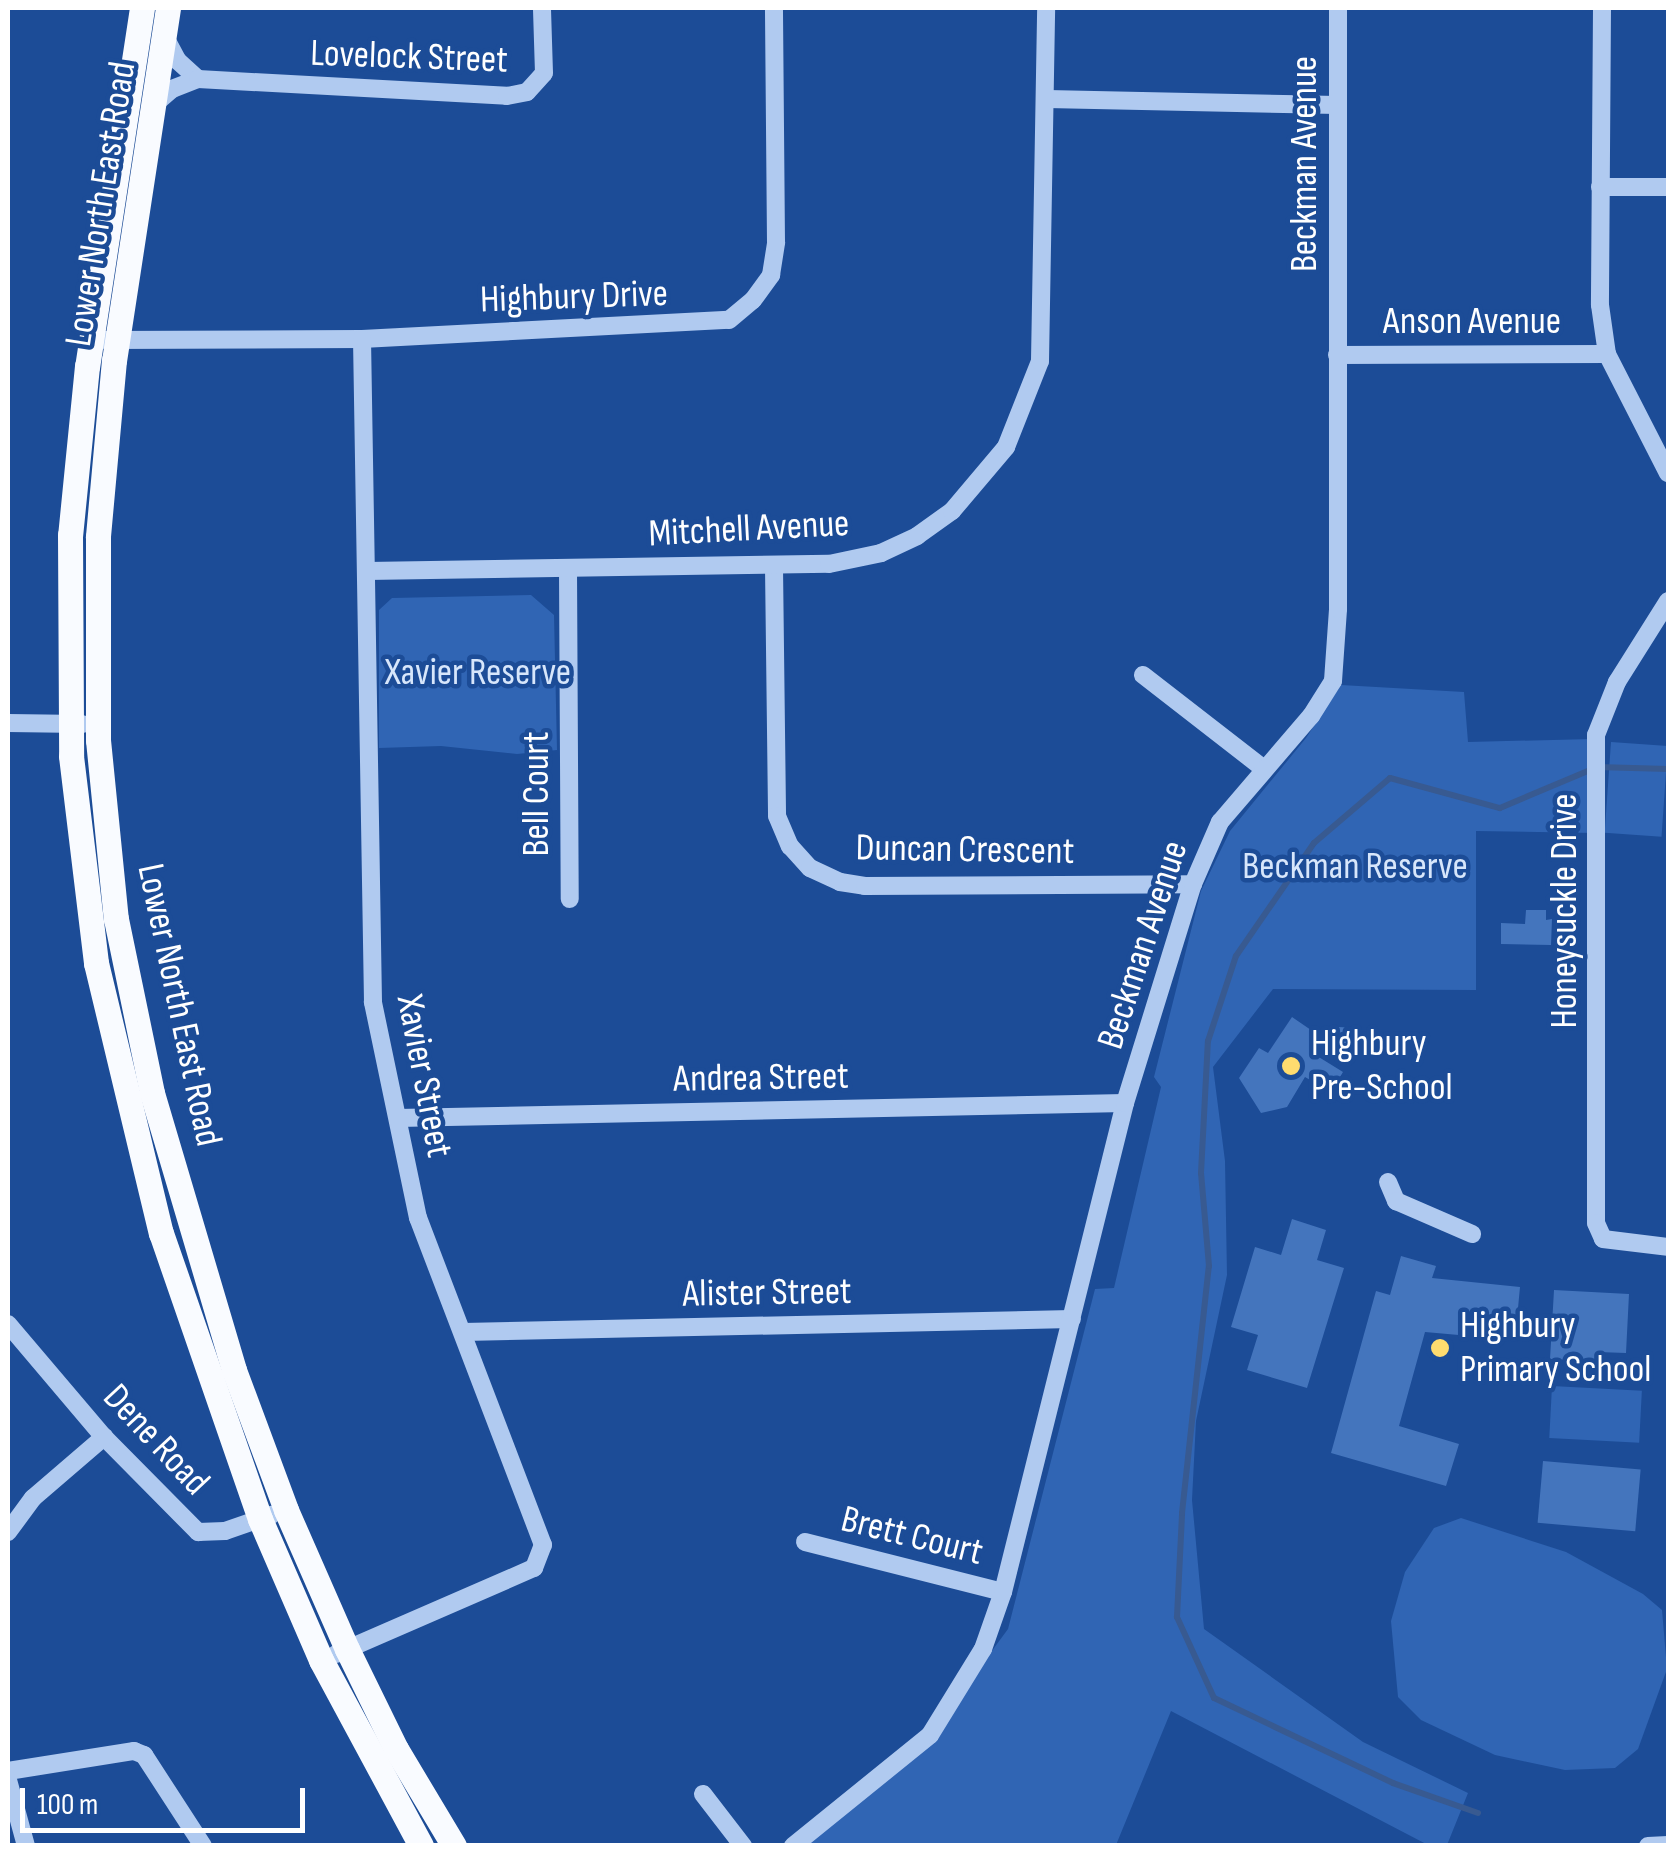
<!DOCTYPE html>
<style>
body{margin:0}
#map{position:relative;width:1676px;height:1853px;overflow:hidden;background:#1c4c97;font-family:"Sofia Sans Condensed",sans-serif}
div>[style]{position:absolute}
.green>*{inset:0;background:#3065b4;transform-origin:0 0}
.stream>*{height:6px;margin:-3px;padding:0 3px;transform-origin:3px;border-radius:3px;background:#385a91}
.building>*{inset:0;background:#4475bd;transform-origin:0 0}
.minor>*{height:18px;margin:-9px;padding:0 9px;transform-origin:9px;border-radius:9px;background:#b0caf0}
.major>*{height:25px;margin:-12.5px;padding:0 12.5px;transform-origin:12.5px;border-radius:12.5px;background:#f9fbff}
.dots>*{width:28px;height:28px;translate:-50% -50%;box-sizing:border-box;border:5px solid #1c4c97;border-radius:50%}
span{translate:-50% -50%;white-space:nowrap;text-align:center;line-height:1.15;-webkit-text-stroke:9px #1c4c97;paint-order:stroke}
.street-label{font-size:38px;color:#fff}
.park-label{font-size:38px;color:#d7e6fb}
.poi-label{font-size:38px;color:#fff}
.left{translate:0 -50%;text-align:left}
.frame{position:absolute;inset:0;border:10px solid #fff;pointer-events:none}
.scale{position:absolute;left:20px;top:1788px;width:285px;height:45px;box-sizing:border-box;border:5px solid #fff;border-top:0;padding-left:12px;font-size:30px;line-height:35px;white-space:nowrap;color:#fff;-webkit-text-stroke:8px #1c4c97;paint-order:stroke}
</style>
<div id="map">
<div class="green">
<i style="clip-path:polygon(531px 595px,554px 615px,557px 750px,517px 754px,441px 746px,379px 748px,379px 610px,392px 598px)"></i>
<i style="clip-path:polygon(1341px 685px,1464px 692px,1468px 742px,1592px 739px,1595px 833px,1476px 831px,1476px 990px,1273px 989px,1213px 1067px,1225px 1161px,1227px 1275px,1196px 1421px,1192px 1500px,1204px 1629px,1363px 1742px,1468px 1793px,1447px 1845px,1428px 1845px,1171px 1711px,1116px 1845px,805px 1846px,930px 1735px,1008px 1629px,1095px 1289px,1114px 1288px,1161px 1087px,1154px 1077px,1201px 891px,1230px 831px,1306px 738px)"></i>
<i style="left:1611px;top:742px;width:57px;height:91px;rotate:4deg"></i>
<i style="left:1552px;top:1386px;width:90px;height:52px;rotate:3deg"></i>
<i style="clip-path:polygon(1461px 1518px,1566px 1552px,1643px 1594px,1662px 1610px,1667px 1669px,1638px 1749px,1615px 1768px,1565px 1770px,1495px 1755px,1421px 1720px,1398px 1697px,1391px 1621px,1405px 1572px,1434px 1528px)"></i>
</div>
<div class="stream">
<i style="left:1478px;top:1813px;width:90px;rotate:-160.6deg"></i>
<i style="left:1393px;top:1783px;width:198px;rotate:-154.6deg"></i>
<i style="left:1214px;top:1698px;width:89px;rotate:-114.6deg"></i>
<i style="left:1177px;top:1617px;width:104px;rotate:-87.2deg"></i>
<i style="left:1182px;top:1513px;width:248px;rotate:-83.8deg"></i>
<i style="left:1209px;top:1266px;width:93px;rotate:-94.9deg"></i>
<i style="left:1201px;top:1173px;width:132px;rotate:-87deg"></i>
<i style="left:1208px;top:1041px;width:89px;rotate:-71.8deg"></i>
<i style="left:1236px;top:956px;width:137px;rotate:-55.4deg"></i>
<i style="left:1314px;top:843px;width:100px;rotate:-40.5deg"></i>
<i style="left:1390px;top:778px;width:114px;rotate:15.3deg"></i>
<i style="left:1500px;top:808px;width:105px;rotate:-22.9deg"></i>
<i style="left:1597px;top:767px;width:71px;rotate:1.6deg"></i>
</div>
<div class="building">
<i style="clip-path:polygon(1526px 910px,1546px 910px,1546px 920px,1552px 919px,1551px 945px,1501px 944px,1501px 923px,1525px 924px)"></i>
<i style="clip-path:polygon(1292px 1017px,1327px 1041px,1337px 1027px,1360px 1028px,1360px 1052px,1309px 1051px,1343px 1072px,1331px 1092px,1305px 1077px,1287px 1107px,1261px 1113px,1239px 1078px,1259px 1048px,1268px 1053px)"></i>
<i style="clip-path:polygon(1292px 1219px,1326px 1230px,1317px 1260px,1344px 1268px,1307px 1388px,1247px 1370px,1258px 1335px,1231px 1327px,1255px 1247px,1281px 1255px)"></i>
<i style="clip-path:polygon(1401px 1256px,1436px 1266px,1432px 1278px,1520px 1287px,1515px 1340px,1425px 1332px,1399px 1426px,1459px 1444px,1446px 1486px,1331px 1453px,1376px 1291px,1390px 1295px)"></i>
<i style="clip-path:polygon(1554px 1290px,1629px 1294px,1626px 1353px,1598px 1352px,1597px 1362px,1550px 1359px)"></i>
<i style="left:1543px;top:1461px;width:98px;height:62px;rotate:5deg"></i>
</div>
<div class="minor">
<i style="left:1602px;top:8px;width:297px;rotate:90.4deg"></i>
<i style="left:1600px;top:305px;width:49px;rotate:81.9deg"></i>
<i style="left:1607px;top:354px;width:134px;rotate:62.9deg"></i>
<i style="left:165px;top:37px;width:27px;rotate:62deg"></i>
<i style="left:178px;top:61px;width:27px;rotate:42deg"></i>
<i style="left:1047px;top:99px;width:291px;rotate:1.2deg"></i>
<i style="left:156px;top:103px;width:21px;rotate:-41deg"></i>
<i style="left:172px;top:89px;width:28px;rotate:-21deg"></i>
<i style="left:198px;top:79px;width:309px;rotate:3.1deg"></i>
<i style="left:507px;top:96px;width:20px;rotate:-11deg"></i>
<i style="left:527px;top:92px;width:25px;rotate:-48deg"></i>
<i style="left:544px;top:73px;width:65px;rotate:-91.8deg"></i>
<i style="left:1600px;top:187px;width:68px"></i>
<i style="left:105px;top:340px;width:257px;rotate:-0.2deg"></i>
<i style="left:362px;top:339px;width:367px;rotate:-3deg"></i>
<i style="left:729px;top:320px;width:31px;rotate:-40deg"></i>
<i style="left:753px;top:300px;width:31px;rotate:-54deg"></i>
<i style="left:771px;top:275px;width:33px;rotate:-81deg"></i>
<i style="left:776px;top:242px;width:234px;rotate:-90.5deg"></i>
<i style="left:1337px;top:355px;width:270px;rotate:-0.2deg"></i>
<i style="left:774px;top:567px;width:249px;rotate:89.3deg"></i>
<i style="left:777px;top:816px;width:33px;rotate:67deg"></i>
<i style="left:790px;top:846px;width:30px;rotate:48deg"></i>
<i style="left:810px;top:868px;width:33px;rotate:25deg"></i>
<i style="left:840px;top:882px;width:25px;rotate:9deg"></i>
<i style="left:865px;top:886px;width:328px;rotate:-0.3deg"></i>
<i style="left:568px;top:569px;width:330px;rotate:89.7deg"></i>
<i style="left:367px;top:571px;width:462px;rotate:-0.9deg"></i>
<i style="left:829px;top:564px;width:53px;rotate:-11.9deg"></i>
<i style="left:881px;top:553px;width:40px;rotate:-25deg"></i>
<i style="left:917px;top:536px;width:43px;rotate:-35.5deg"></i>
<i style="left:952px;top:511px;width:84px;rotate:-49.8deg"></i>
<i style="left:1006px;top:447px;width:92px;rotate:-68.4deg"></i>
<i style="left:1040px;top:361px;width:353px;rotate:-89deg"></i>
<i style="left:1668px;top:601px;width:96px;rotate:122.2deg"></i>
<i style="left:1617px;top:682px;width:57px;rotate:111.6deg"></i>
<i style="left:1596px;top:735px;width:488px;rotate:90deg"></i>
<i style="left:1596px;top:1223px;width:17px;rotate:66deg"></i>
<i style="left:1603px;top:1239px;width:65px;rotate:7deg"></i>
<i style="left:1143px;top:675px;width:153px;rotate:37.8deg"></i>
<i style="left:8px;top:723px;width:74px;rotate:0.8deg"></i>
<i style="left:398px;top:1118px;width:727px;rotate:-1.18deg"></i>
<i style="left:1388px;top:1182px;width:21px;rotate:67deg"></i>
<i style="left:1396px;top:1201px;width:83px;rotate:23.5deg"></i>
<i style="left:8px;top:1324px;width:148px;rotate:49.7deg"></i>
<i style="left:104px;top:1437px;width:134px;rotate:45.3deg"></i>
<i style="left:198px;top:1532px;width:27px;rotate:-2deg"></i>
<i style="left:225px;top:1531px;width:49px;rotate:-19.2deg"></i>
<i style="left:463px;top:1332px;width:609px;rotate:-1.22deg"></i>
<i style="left:8px;top:1532px;width:42px;rotate:-53.7deg"></i>
<i style="left:33px;top:1498px;width:94px;rotate:-40.7deg"></i>
<i style="left:805px;top:1542px;width:204px;rotate:14.2deg"></i>
<i style="left:336px;top:1654px;width:216px;rotate:-23.5deg"></i>
<i style="left:534px;top:1568px;width:25px;rotate:-69deg"></i>
<i style="left:543px;top:1545px;width:350px;rotate:-110.9deg"></i>
<i style="left:418px;top:1218px;width:221px;rotate:-101.8deg"></i>
<i style="left:373px;top:1002px;width:663px;rotate:-90.95deg"></i>
<i style="left:8px;top:1771px;width:128px;rotate:-9deg"></i>
<i style="left:134px;top:1751px;width:11px;rotate:22deg"></i>
<i style="left:144px;top:1755px;width:108px;rotate:57deg"></i>
<i style="left:8px;top:1780px;width:68px;rotate:74.7deg"></i>
<i style="left:703px;top:1794px;width:66px;rotate:52.4deg"></i>
<i style="left:793px;top:1846px;width:176px;rotate:-39deg"></i>
<i style="left:930px;top:1735px;width:101px;rotate:-58.4deg"></i>
<i style="left:983px;top:1649px;width:60px;rotate:-70.7deg"></i>
<i style="left:1003px;top:1592px;width:504px;rotate:-75.99deg"></i>
<i style="left:1125px;top:1103px;width:229px;rotate:-72.8deg"></i>
<i style="left:1193px;top:884px;width:68px;rotate:-66.5deg"></i>
<i style="left:1220px;top:822px;width:140px;rotate:-49.4deg"></i>
<i style="left:1311px;top:716px;width:41px;rotate:-57.8deg"></i>
<i style="left:1333px;top:681px;width:72px;rotate:-86deg"></i>
<i style="left:1338px;top:609px;width:601px;rotate:-90deg"></i>
<i style="left:1648px;top:1846px;width:20px;rotate:-3deg"></i>
</div>
<div class="major">
<i style="left:142px;top:8px;width:362px;rotate:98.7deg"></i>
<i style="left:87px;top:366px;width:170px;rotate:95.7deg"></i>
<i style="left:70px;top:535px;width:221px;rotate:89.7deg"></i>
<i style="left:71px;top:756px;width:209px;rotate:83.1deg"></i>
<i style="left:96px;top:963px;width:278px;rotate:76.5deg"></i>
<i style="left:161px;top:1233px;width:303px;rotate:70.9deg"></i>
<i style="left:260px;top:1519px;width:154px;rotate:66.6deg"></i>
<i style="left:321px;top:1660px;width:211px;rotate:61.7deg"></i>
<i style="left:168px;top:8px;width:356px;rotate:98.7deg"></i>
<i style="left:114px;top:360px;width:178px;rotate:95.2deg"></i>
<i style="left:98px;top:537px;width:203px;rotate:90deg"></i>
<i style="left:98px;top:740px;width:180px;rotate:84.3deg"></i>
<i style="left:116px;top:919px;width:178px;rotate:78.3deg"></i>
<i style="left:152px;top:1093px;width:289px;rotate:73.5deg"></i>
<i style="left:234px;top:1370px;width:149px;rotate:69.6deg"></i>
<i style="left:286px;top:1510px;width:152px;rotate:66.3deg"></i>
<i style="left:347px;top:1649px;width:111px;rotate:63.9deg"></i>
<i style="left:396px;top:1749px;width:113px;rotate:59.1deg"></i>
</div>
<div class="dots">
<i style="left:1291px;top:1066px;background:#ffdc6f"></i>
<i style="left:1440px;top:1348px;background:#ffdc6f"></i>
</div>
<div class="street-label">
<span style="left:409px;top:57px;rotate:2deg">Lovelock Street</span>
<span style="left:1305px;top:164px;rotate:-90deg">Beckman Avenue</span>
<span style="left:101px;top:204px;rotate:-81deg">Lower North East Road</span>
<span style="left:574px;top:297px;rotate:-2deg">Highbury Drive</span>
<span style="left:1472px;top:322px">Anson Avenue</span>
<span style="left:749px;top:529px;rotate:-3deg">Mitchell Avenue</span>
<span style="left:537px;top:794px;rotate:-90deg">Bell Court</span>
<span style="left:965px;top:850px;rotate:1deg">Duncan Crescent</span>
<span style="left:1565px;top:911px;rotate:-90deg">Honeysuckle Drive</span>
<span style="left:1143px;top:945px;rotate:-72deg">Beckman Avenue</span>
<span style="left:179px;top:1005px;rotate:78deg">Lower North East Road</span>
<span style="left:424px;top:1076px;rotate:79deg">Xavier Street</span>
<span style="left:761px;top:1078px;rotate:-1deg">Andrea Street</span>
<span style="left:767px;top:1293px;rotate:-1deg">Alister Street</span>
<span style="left:156px;top:1440px;rotate:47deg">Dene Road</span>
<span style="left:912px;top:1536px;rotate:14deg">Brett Court</span>
</div>
<div class="park-label">
<span style="left:478px;top:673px">Xavier Reserve</span>
<span style="left:1355px;top:867px">Beckman Reserve</span>
</div>
<div class="poi-label">
<span class="left" style="left:1311px;top:1066px">Highbury<br>Pre-School</span>
<span class="left" style="left:1460px;top:1348px">Highbury<br>Primary School</span>
</div>
<div class="frame"></div>
<div class="scale">100 m</div>
</div>
